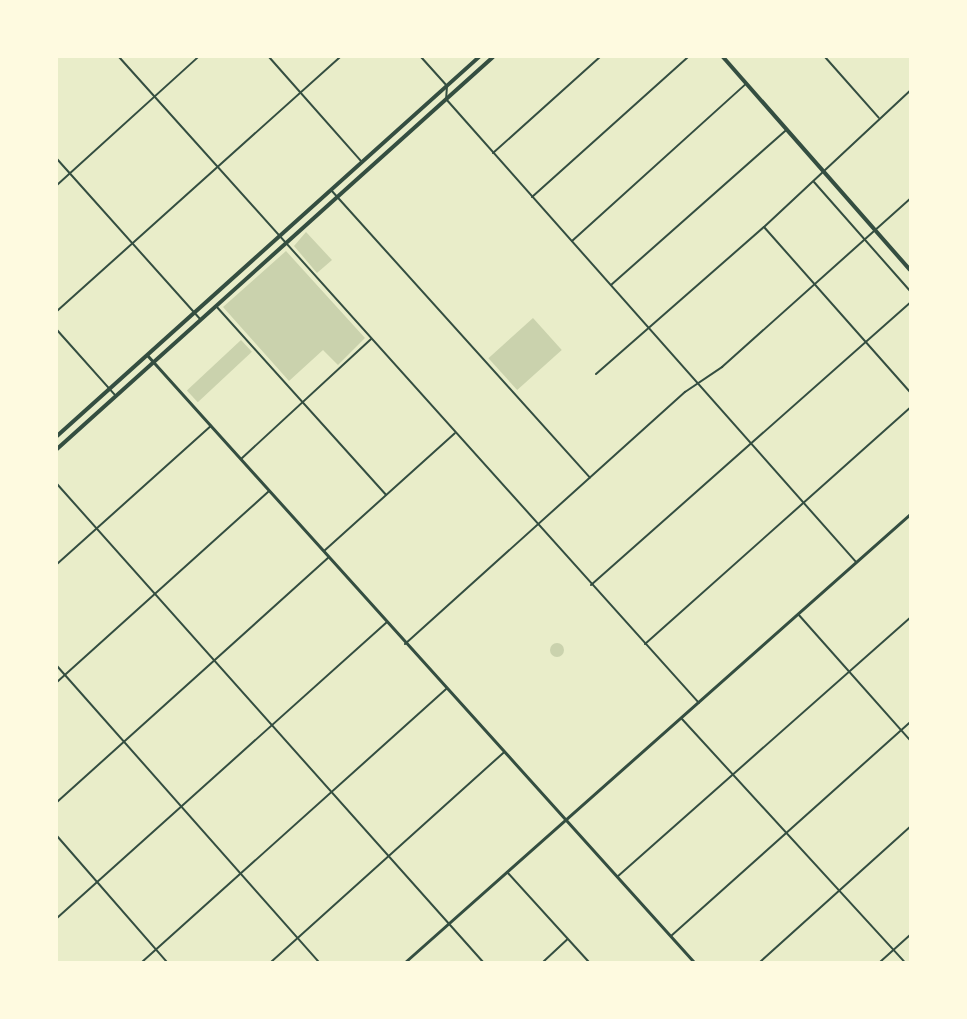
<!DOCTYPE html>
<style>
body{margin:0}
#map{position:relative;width:967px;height:1019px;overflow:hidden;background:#e9edc9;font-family:"Alegreya Sans",sans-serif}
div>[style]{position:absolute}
.green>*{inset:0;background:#cad2ad;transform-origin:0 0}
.round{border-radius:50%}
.minor>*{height:2px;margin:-1px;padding:0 1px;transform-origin:1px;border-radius:1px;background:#344e41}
.tertiary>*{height:3px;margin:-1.5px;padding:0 1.5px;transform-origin:1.5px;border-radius:1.5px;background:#344e41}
.secondary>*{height:4px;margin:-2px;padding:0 2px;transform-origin:2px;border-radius:2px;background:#344e41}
span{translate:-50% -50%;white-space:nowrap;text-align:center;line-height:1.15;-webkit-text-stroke:5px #fefae0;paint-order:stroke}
.frame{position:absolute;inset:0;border:58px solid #fefae0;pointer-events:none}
</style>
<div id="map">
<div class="green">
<i style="clip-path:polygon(306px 232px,332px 260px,317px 273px,294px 246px)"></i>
<i style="clip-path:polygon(286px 251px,365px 338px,338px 365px,323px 350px,289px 381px,223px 307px)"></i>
<i style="left:533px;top:318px;width:43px;height:60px;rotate:48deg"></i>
<i style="left:241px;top:340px;width:16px;height:74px;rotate:47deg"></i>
<i class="round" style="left:550px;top:643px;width:14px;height:14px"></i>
</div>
<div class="minor">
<i style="left:119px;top:57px;width:868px;rotate:48.08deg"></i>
<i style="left:269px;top:57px;width:140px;rotate:48.5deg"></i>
<i style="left:421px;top:57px;width:39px;rotate:48deg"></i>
<i style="left:447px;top:86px;width:13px;rotate:94deg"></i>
<i style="left:446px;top:99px;width:618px;rotate:48.47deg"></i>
<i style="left:825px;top:57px;width:81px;rotate:48.5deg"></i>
<i style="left:493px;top:153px;width:144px;rotate:-41.9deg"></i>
<i style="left:57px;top:159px;width:216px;rotate:48.2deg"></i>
<i style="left:814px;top:182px;width:145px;rotate:48.6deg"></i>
<i style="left:57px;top:185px;width:190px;rotate:-42.2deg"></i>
<i style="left:331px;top:190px;width:387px;rotate:48deg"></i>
<i style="left:532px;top:197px;width:210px;rotate:-41.9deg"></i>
<i style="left:764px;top:227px;width:220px;rotate:48.5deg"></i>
<i style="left:572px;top:241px;width:234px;rotate:-42.1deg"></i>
<i style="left:611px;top:285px;width:234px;rotate:-41.5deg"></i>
<i style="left:216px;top:306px;width:254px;rotate:48deg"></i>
<i style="left:57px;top:311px;width:380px;rotate:-41.9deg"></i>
<i style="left:57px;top:330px;width:87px;rotate:48.3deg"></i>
<i style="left:596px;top:374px;width:223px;rotate:-41.2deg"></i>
<i style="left:764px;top:227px;width:200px;rotate:-43deg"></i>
<i style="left:241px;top:459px;width:177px;rotate:-42.7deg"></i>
<i style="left:57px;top:484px;width:640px;rotate:48.29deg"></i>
<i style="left:324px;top:551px;width:176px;rotate:-42deg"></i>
<i style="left:57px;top:564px;width:207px;rotate:-41.9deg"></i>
<i style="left:591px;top:585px;width:426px;rotate:-41.5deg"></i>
<i style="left:798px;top:614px;width:169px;rotate:48.4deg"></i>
<i style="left:405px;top:644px;width:377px;rotate:-42deg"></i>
<i style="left:685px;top:392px;width:45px;rotate:-34deg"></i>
<i style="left:722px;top:367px;width:252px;rotate:-41.8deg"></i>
<i style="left:645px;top:644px;width:355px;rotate:-41.7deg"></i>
<i style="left:57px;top:666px;width:395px;rotate:48.5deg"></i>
<i style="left:57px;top:682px;width:285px;rotate:-42deg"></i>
<i style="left:682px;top:719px;width:330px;rotate:47.5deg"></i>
<i style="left:57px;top:802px;width:366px;rotate:-42deg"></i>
<i style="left:57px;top:836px;width:167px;rotate:48.9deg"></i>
<i style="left:507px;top:872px;width:122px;rotate:47.7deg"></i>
<i style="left:617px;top:877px;width:391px;rotate:-41.5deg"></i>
<i style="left:57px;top:918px;width:443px;rotate:-41.9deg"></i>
<i style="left:671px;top:936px;width:321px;rotate:-41.8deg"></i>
<i style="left:142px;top:962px;width:409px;rotate:-41.9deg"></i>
<i style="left:271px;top:962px;width:314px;rotate:-42deg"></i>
<i style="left:543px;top:962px;width:33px;rotate:-43deg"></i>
<i style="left:760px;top:962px;width:202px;rotate:-42deg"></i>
<i style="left:880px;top:962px;width:40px;rotate:-42deg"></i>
</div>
<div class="tertiary">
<i style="left:147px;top:355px;width:817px;rotate:47.98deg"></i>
<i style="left:405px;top:962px;width:675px;rotate:-41.58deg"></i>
</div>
<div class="secondary">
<i style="left:723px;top:57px;width:283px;rotate:48.7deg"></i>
<i style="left:57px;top:436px;width:567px;rotate:-41.93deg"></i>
<i style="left:57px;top:449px;width:586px;rotate:-41.96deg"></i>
</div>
<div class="frame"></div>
</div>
